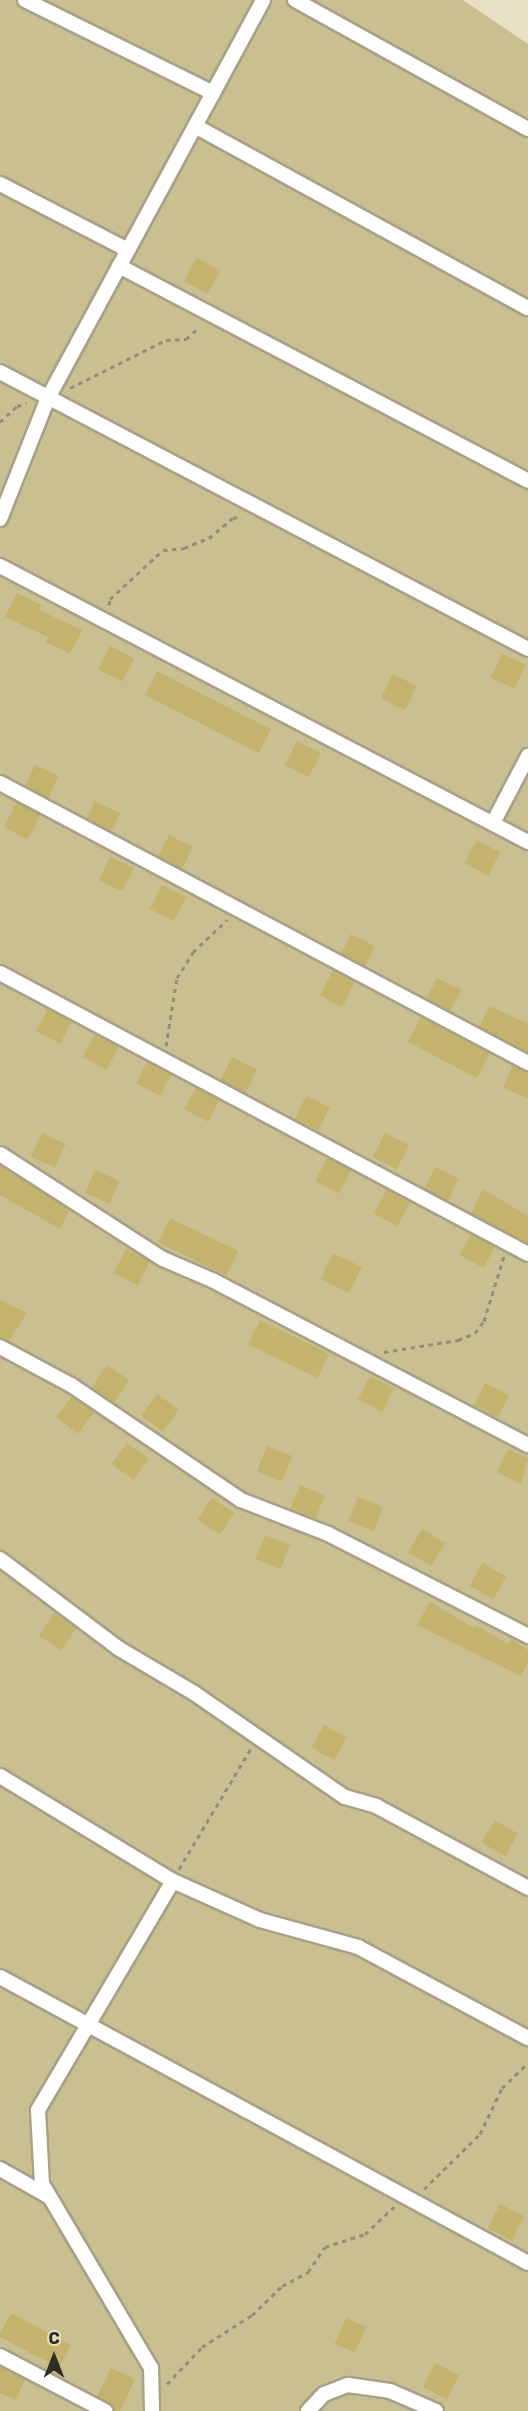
<!DOCTYPE html>
<meta charset="utf-8">
<style>
body{margin:0}
#map{position:relative;width:528px;height:2411px;overflow:hidden;background:#e7e0c5;font-family:Rubik,sans-serif}
div>[style]{position:absolute}
.green>*{inset:0;background:#cabf90}
.building>*{inset:0;background:#c4b36c;transform-origin:0 0}
.path>*{height:3px;margin-top:-1.5px;transform-origin:0;background:repeating-linear-gradient(90deg,#928e7a 0 4.5px,transparent 0 9px)}
.roads{filter:drop-shadow(2px 0 #a8a187) drop-shadow(-2px 0 #a8a187) drop-shadow(0 2px #a8a187) drop-shadow(0 -2px #a8a187)}
.minor>*{height:14px;margin:-7px;padding:0 7px;transform-origin:7px;border-radius:7px;background:#fff}
span{translate:-50% -50%;white-space:nowrap;text-align:center;line-height:1.15;-webkit-text-stroke:4.5px #e7e0c5;paint-order:stroke}
.north{position:absolute;left:24px;top:2327px;width:60px;height:60px;-webkit-text-stroke:4px #e7e0c5;paint-order:stroke;rotate:0deg;font-size:16px;font-weight:700;line-height:24px;text-align:center;color:#302e23}
.north::after{content:'';display:block;margin:auto;width:21px;height:27px;background:#302e23;clip-path:polygon(50% 0,100% 100%,50% 72%,0 100%)}
</style>
<div id="map">
<div class="green">
<i style="clip-path:polygon(0 0,463px 0,528px 44px,528px 2411px,0 2411px)"></i>
</div>
<div class="building">
<i style="left:196px;top:258px;width:27px;height:26px;rotate:27deg"></i>
<i style="clip-path:polygon(17px 593px,41px 605px,39px 610px,82px 630px,70px 654px,46px 642px,48px 637px,5px 617px)"></i>
<i style="left:110px;top:646px;width:27px;height:26px;rotate:27deg"></i>
<i style="left:502px;top:654px;width:26px;height:26px;rotate:25deg"></i>
<i style="left:157px;top:671px;width:128px;height:27px;rotate:27deg"></i>
<i style="left:393px;top:674px;width:27px;height:27px;rotate:27deg"></i>
<i style="left:297px;top:741px;width:27px;height:27px;rotate:27deg"></i>
<i style="left:35px;top:765px;width:26px;height:24px;rotate:25deg"></i>
<i style="left:95px;top:801px;width:28px;height:20px;rotate:26deg"></i>
<i style="left:17px;top:802px;width:27px;height:28px;rotate:28deg"></i>
<i style="left:169px;top:835px;width:27px;height:25px;rotate:27deg"></i>
<i style="left:476px;top:840px;width:27px;height:26px;rotate:27deg"></i>
<i style="left:110px;top:857px;width:26px;height:26px;rotate:25deg"></i>
<i style="left:162px;top:885px;width:27px;height:27px;rotate:27deg"></i>
<i style="left:351px;top:934px;width:27px;height:22px;rotate:27deg"></i>
<i style="left:333px;top:970px;width:25px;height:29px;rotate:27deg"></i>
<i style="left:437px;top:978px;width:27px;height:23px;rotate:27deg"></i>
<i style="clip-path:polygon(490px 1006px,528px 1024px,528px 1053px,479px 1027px)"></i>
<i style="left:48px;top:1009px;width:27px;height:25px;rotate:28deg"></i>
<i style="left:421px;top:1017px;width:78px;height:28px;rotate:28deg"></i>
<i style="left:95px;top:1034px;width:27px;height:26px;rotate:28deg"></i>
<i style="left:232px;top:1057px;width:28px;height:26px;rotate:26deg"></i>
<i style="left:147px;top:1062px;width:27px;height:24px;rotate:27deg"></i>
<i style="clip-path:polygon(513px 1065px,528px 1072px,528px 1099px,503px 1087px)"></i>
<i style="left:196px;top:1087px;width:27px;height:25px;rotate:28deg"></i>
<i style="left:306px;top:1096px;width:26px;height:26px;rotate:25deg"></i>
<i style="left:42px;top:1133px;width:26px;height:26px;rotate:25deg"></i>
<i style="left:385px;top:1133px;width:27px;height:27px;rotate:27deg"></i>
<i style="left:327px;top:1158px;width:27px;height:26px;rotate:27deg"></i>
<i style="clip-path:polygon(0 1166px,70px 1210px,60px 1229px,0 1195px)"></i>
<i style="left:435px;top:1167px;width:26px;height:25px;rotate:25deg"></i>
<i style="left:95px;top:1170px;width:27px;height:25px;rotate:24deg"></i>
<i style="clip-path:polygon(483px 1189px,528px 1216px,528px 1244px,471px 1213px)"></i>
<i style="left:386px;top:1190px;width:27px;height:27px;rotate:27deg"></i>
<i style="left:170px;top:1218px;width:76px;height:27px;rotate:26deg"></i>
<i style="left:471px;top:1234px;width:27px;height:24px;rotate:28deg"></i>
<i style="left:126px;top:1249px;width:27px;height:27px;rotate:27deg"></i>
<i style="left:333px;top:1253px;width:32px;height:29px;rotate:26deg"></i>
<i style="clip-path:polygon(0 1300px,27px 1313px,9px 1341px,0 1338px)"></i>
<i style="left:260px;top:1320px;width:77px;height:27px;rotate:26deg"></i>
<i style="left:107px;top:1365px;width:27px;height:28px;rotate:34deg"></i>
<i style="left:370px;top:1376px;width:27px;height:26px;rotate:27deg"></i>
<i style="left:485px;top:1383px;width:27px;height:25px;rotate:27deg"></i>
<i style="left:157px;top:1394px;width:27px;height:27px;rotate:36deg"></i>
<i style="left:72px;top:1396px;width:27px;height:27px;rotate:36deg"></i>
<i style="left:127px;top:1443px;width:27px;height:26px;rotate:36deg"></i>
<i style="left:267px;top:1446px;width:27px;height:27px;rotate:22deg"></i>
<i style="clip-path:polygon(508px 1449px,528px 1458px,521px 1484px,497px 1472px)"></i>
<i style="left:300px;top:1485px;width:27px;height:26px;rotate:22deg"></i>
<i style="left:358px;top:1497px;width:27px;height:26px;rotate:22deg"></i>
<i style="left:212px;top:1498px;width:27px;height:26px;rotate:34deg"></i>
<i style="left:422px;top:1529px;width:27px;height:27px;rotate:31deg"></i>
<i style="left:265px;top:1535px;width:27px;height:26px;rotate:22deg"></i>
<i style="left:483px;top:1563px;width:27px;height:26px;rotate:31deg"></i>
<i style="clip-path:polygon(430px 1602px,474px 1628px,476px 1625px,508px 1644px,511px 1639px,528px 1650px,528px 1663px,521px 1676px,417px 1625px)"></i>
<i style="left:54px;top:1613px;width:27px;height:27px;rotate:34deg"></i>
<i style="left:324px;top:1725px;width:26px;height:26px;rotate:29deg"></i>
<i style="left:495px;top:1820px;width:27px;height:26px;rotate:31deg"></i>
<i style="left:500px;top:2204px;width:27px;height:27px;rotate:27deg"></i>
<i style="left:11px;top:2313px;width:68px;height:26px;rotate:28deg"></i>
<i style="left:346px;top:2318px;width:22px;height:28px;rotate:24deg"></i>
<i style="left:435px;top:2363px;width:27px;height:27px;rotate:27deg"></i>
<i style="clip-path:polygon(0 2367px,25px 2379px,16px 2400px,0 2393px)"></i>
<i style="clip-path:polygon(111px 2368px,135px 2379px,120px 2411px,114px 2411px,110px 2403px,97px 2397px)"></i>
</div>
<div class="path">
<i style="left:70px;top:388px;width:107px;rotate:-26.6deg"></i>
<i style="left:166px;top:340px;width:20px;rotate:-3deg"></i>
<i style="left:186px;top:339px;width:18px;rotate:-41deg"></i>
<i style="left:0;top:422px;width:23px;rotate:-43deg"></i>
<i style="left:17px;top:406px;width:10px;rotate:-17deg"></i>
<i style="left:109px;top:605px;width:6px;rotate:-81deg"></i>
<i style="left:110px;top:599px;width:72px;rotate:-42.8deg"></i>
<i style="left:163px;top:550px;width:21px;rotate:-5deg"></i>
<i style="left:184px;top:548px;width:27px;rotate:-22deg"></i>
<i style="left:209px;top:538px;width:31px;rotate:-40deg"></i>
<i style="left:233px;top:518px;width:9px;rotate:-13deg"></i>
<i style="left:166px;top:1046px;width:69px;rotate:-80.8deg"></i>
<i style="left:177px;top:978px;width:31px;rotate:-58deg"></i>
<i style="left:193px;top:952px;width:47px;rotate:-43.3deg"></i>
<i style="left:384px;top:1352px;width:75px;rotate:-9.2deg"></i>
<i style="left:458px;top:1340px;width:18px;rotate:-22deg"></i>
<i style="left:475px;top:1333px;width:15px;rotate:-53deg"></i>
<i style="left:484px;top:1321px;width:68px;rotate:-72.9deg"></i>
<i style="left:179px;top:1869px;width:141px;rotate:-59.2deg"></i>
<i style="left:424px;top:2189px;width:78px;rotate:-44.5deg"></i>
<i style="left:480px;top:2134px;width:51px;rotate:-64.4deg"></i>
<i style="left:502px;top:2088px;width:36px;rotate:-44deg"></i>
<i style="left:167px;top:2384px;width:51px;rotate:-46.6deg"></i>
<i style="left:202px;top:2347px;width:59px;rotate:-32.6deg"></i>
<i style="left:252px;top:2315px;width:42px;rotate:-44deg"></i>
<i style="left:282px;top:2286px;width:30px;rotate:-28deg"></i>
<i style="left:308px;top:2272px;width:30px;rotate:-56deg"></i>
<i style="left:325px;top:2247px;width:42px;rotate:-18deg"></i>
<i style="left:365px;top:2234px;width:40px;rotate:-43deg"></i>
</div>
<div class="roads">
<div class="minor">
<i style="left:25px;top:0;width:210px;rotate:26.3deg"></i>
<i style="left:295px;top:0;width:266px;rotate:29deg"></i>
<i style="left:195px;top:126px;width:379px;rotate:28.7deg"></i>
<i style="left:0;top:184px;width:144px;rotate:27.3deg"></i>
<i style="left:119px;top:266px;width:462px;rotate:27.7deg"></i>
<i style="left:0;top:372px;width:596px;rotate:27.68deg"></i>
<i style="left:0;top:519px;width:130px;rotate:-68.4deg"></i>
<i style="left:48px;top:398px;width:452px;rotate:-61.6deg"></i>
<i style="left:0;top:566px;width:596px;rotate:27.6deg"></i>
<i style="left:0;top:783px;width:598px;rotate:27.94deg"></i>
<i style="left:493px;top:823px;width:76px;rotate:-62.4deg"></i>
<i style="left:0;top:973px;width:598px;rotate:28.02deg"></i>
<i style="left:0;top:1154px;width:194px;rotate:32.8deg"></i>
<i style="left:163px;top:1259px;width:56px;rotate:23.3deg"></i>
<i style="left:214px;top:1281px;width:354px;rotate:27.6deg"></i>
<i style="left:0;top:1347px;width:81px;rotate:28.2deg"></i>
<i style="left:71px;top:1385px;width:205px;rotate:34.1deg"></i>
<i style="left:241px;top:1500px;width:93px;rotate:21.3deg"></i>
<i style="left:328px;top:1534px;width:225px;rotate:27deg"></i>
<i style="left:0;top:1559px;width:148px;rotate:37deg"></i>
<i style="left:118px;top:1648px;width:88px;rotate:30.6deg"></i>
<i style="left:194px;top:1693px;width:183px;rotate:34.6deg"></i>
<i style="left:345px;top:1797px;width:32px;rotate:16deg"></i>
<i style="left:376px;top:1806px;width:173px;rotate:28.3deg"></i>
<i style="left:0;top:1776px;width:202px;rotate:31.3deg"></i>
<i style="left:0;top:1977px;width:600px;rotate:28.44deg"></i>
<i style="left:0;top:2169px;width:55px;rotate:29.4deg"></i>
<i style="left:0;top:2356px;width:119px;rotate:27.6deg"></i>
<i style="left:152px;top:2411px;width:43px;rotate:-91.3deg"></i>
<i style="left:151px;top:2368px;width:214px;rotate:-120.6deg"></i>
<i style="left:42px;top:2184px;width:74px;rotate:-93.1deg"></i>
<i style="left:38px;top:2110px;width:266px;rotate:-59.5deg"></i>
<i style="left:173px;top:1881px;width:95px;rotate:24.1deg"></i>
<i style="left:260px;top:1920px;width:102px;rotate:15.4deg"></i>
<i style="left:358px;top:1947px;width:193px;rotate:28.2deg"></i>
<i style="left:308px;top:2411px;width:23px;rotate:-47deg"></i>
<i style="left:324px;top:2394px;width:26px;rotate:-21deg"></i>
<i style="left:348px;top:2385px;width:42px;rotate:8.1deg"></i>
<i style="left:390px;top:2391px;width:50px;rotate:23.5deg"></i>
</div>
</div>
<div class="north">С</div>
</div>
